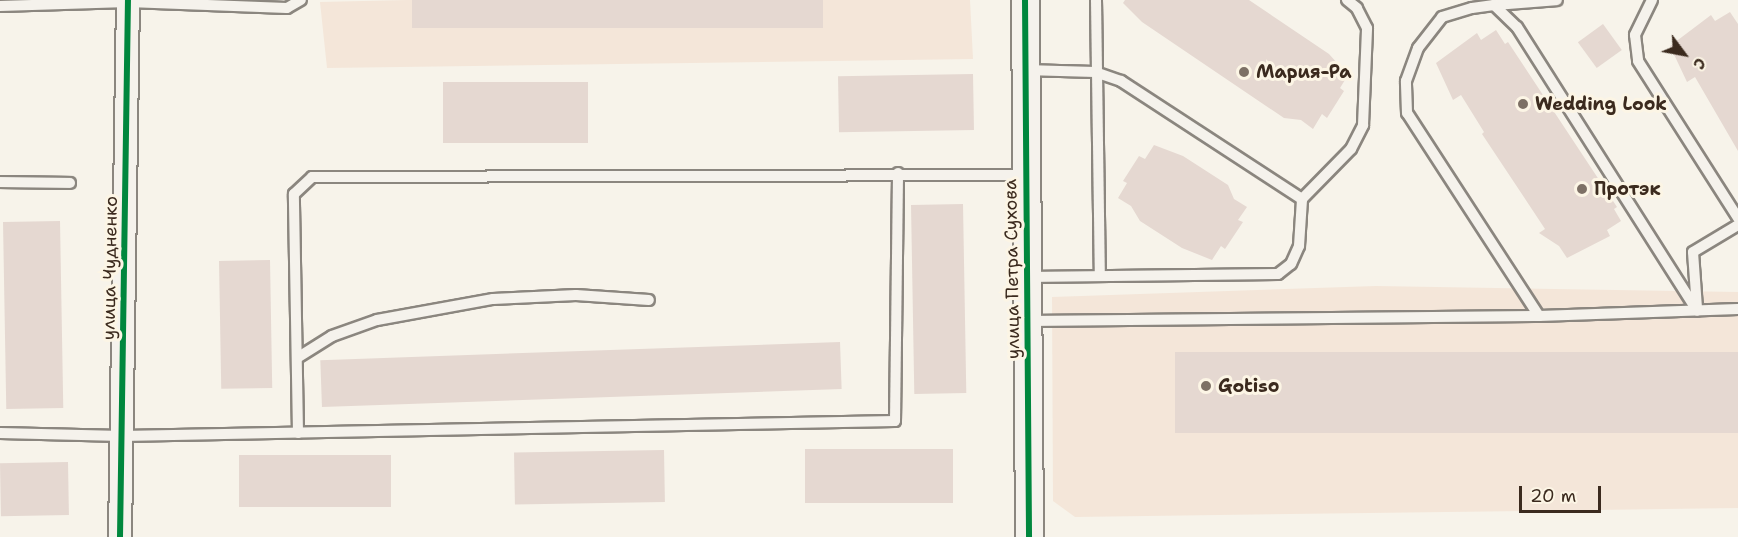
<!DOCTYPE html>
<meta charset="utf-8">
<style>
body{margin:0}
#map{position:relative;width:1738px;height:537px;overflow:hidden;background:#f7f3ea;font-family:"Shantell Sans",sans-serif}
div>[style]{position:absolute}
.built>*{inset:0;background:#f4e6d9}
.building>*{inset:0;background:#e5d8d1;transform-origin:0 0}
.roads{filter:drop-shadow(2px 0 #8b867f) drop-shadow(-2px 0 #8b867f) drop-shadow(0 2px #8b867f) drop-shadow(0 -2px #8b867f)}
.service>*{height:10px;margin:-5px;padding:0 5px;transform-origin:5px;border-radius:5px;background:#f5f2ec}
.minor>*{height:22px;margin:-11px;padding:0 11px;transform-origin:11px;border-radius:11px;background:#f5f2ec}
.tertiary>*{height:27px;margin:-13.5px;padding:0 13.5px;transform-origin:13.5px;border-radius:13.5px;background:#f5f2ec}
.cycleway>*{height:6px;margin:-3px;padding:0 3px;transform-origin:3px;border-radius:3px;background:#00873e}
.dots>*{width:16px;height:16px;translate:-50% -50%;box-sizing:border-box;border:3px solid #fcf5e5;border-radius:50%}
span{translate:-50% -50%;white-space:nowrap;text-align:center;line-height:1.15;-webkit-text-stroke:6px #fcf5e5;paint-order:stroke}
.poi-label{font-size:18px;color:#3b2a1e;font-weight:700}
.left{translate:0 -50%;text-align:left}
.street-label{font-size:18px;color:#3b2a1e}
.north{position:absolute;left:1654px;top:24px;width:60px;height:60px;-webkit-text-stroke:4px #fcf5e5;paint-order:stroke;rotate:122deg;font-size:16px;font-weight:700;line-height:24px;text-align:center;color:#3b2a1e}
.north::after{content:'';display:block;margin:auto;width:21px;height:27px;background:#3b2a1e;clip-path:polygon(50% 0,100% 100%,50% 72%,0 100%)}
.scale{position:absolute;left:1519px;top:486px;width:82px;height:27px;box-sizing:border-box;border:3px solid #3b2a1e;border-top:0;padding-left:8px;font-size:18px;line-height:21px;white-space:nowrap;color:#3b2a1e;-webkit-text-stroke:4px #fcf5e5;paint-order:stroke}
</style>
<div id="map">
<div class="built">
<i style="clip-path:polygon(407px 0,970px 0,973px 59px,327px 68px,320px 2px)"></i>
<i style="clip-path:polygon(1376px 286px,1738px 292px,1738px 508px,1075px 517px,1053px 501px,1052px 297px)"></i>
</div>
<div class="building">
<i style="left:412px;top:0;width:411px;height:28px"></i>
<i style="clip-path:polygon(1125px 0,1249px 0,1329px 54px,1348px 75px,1340px 88px,1344px 91px,1327px 118px,1322px 114px,1313px 129px,1301px 120px,1284px 118px,1142px 22px,1123px 3px)"></i>
<i style="clip-path:polygon(1730px 12px,1738px 24px,1738px 151px,1695px 77px,1687px 82px,1670px 46px,1711px 15px,1715px 21px)"></i>
<i style="left:1603px;top:24px;width:32px;height:31px;rotate:54deg"></i>
<i style="clip-path:polygon(1496px 30px,1505px 44px,1508px 42px,1617px 207px,1614px 209px,1621px 221px,1607px 230px,1610px 236px,1567px 258px,1559px 246px,1539px 233px,1545px 229px,1482px 134px,1484px 132px,1461px 95px,1453px 100px,1436px 63px,1477px 33px,1481px 40px)"></i>
<i style="left:973px;top:74px;width:56px;height:135px;rotate:89deg"></i>
<i style="left:443px;top:82px;width:145px;height:61px"></i>
<i style="clip-path:polygon(1154px 145px,1183px 156px,1228px 185px,1234px 199px,1247px 207px,1238px 220px,1243px 222px,1225px 249px,1221px 246px,1212px 260px,1182px 248px,1140px 221px,1131px 206px,1118px 198px,1127px 183px,1123px 181px,1139px 156px,1145px 159px)"></i>
<i style="left:963px;top:204px;width:189px;height:52px;rotate:89deg"></i>
<i style="left:60px;top:221px;width:187px;height:57px;rotate:89deg"></i>
<i style="left:270px;top:260px;width:128px;height:51px;rotate:89deg"></i>
<i style="left:840px;top:342px;width:47px;height:520px;rotate:88deg"></i>
<i style="left:1738px;top:352px;width:81px;height:563px;rotate:90deg"></i>
<i style="left:953px;top:449px;width:54px;height:148px;rotate:90deg"></i>
<i style="left:664px;top:450px;width:52px;height:150px;rotate:89deg"></i>
<i style="left:239px;top:455px;width:152px;height:52px"></i>
<i style="left:68px;top:462px;width:53px;height:68px;rotate:89deg"></i>
</div>
<div class="roads">
<div class="service">
<i style="left:1096px;top:0;width:275px;rotate:89.2deg"></i>
<i style="left:1652px;top:0;width:39px;rotate:116deg"></i>
<i style="left:1635px;top:35px;width:26px;rotate:83deg"></i>
<i style="left:1638px;top:61px;width:186px;rotate:57.5deg"></i>
<i style="left:1494px;top:5px;width:63px;rotate:-4.5deg"></i>
<i style="left:0;top:6px;width:128px;rotate:-1.8deg"></i>
<i style="left:128px;top:2px;width:159px;rotate:2.2deg"></i>
<i style="left:287px;top:8px;width:16px;rotate:-30deg"></i>
<i style="left:1025px;top:70px;width:70px;rotate:1.6deg"></i>
<i style="left:1095px;top:72px;width:28px;rotate:19deg"></i>
<i style="left:1121px;top:81px;width:216px;rotate:33.1deg"></i>
<i style="left:0;top:182px;width:70px;rotate:0.8deg"></i>
<i style="left:1027px;top:277px;width:251px;rotate:-0.7deg"></i>
<i style="left:1278px;top:274px;width:16px;rotate:-38deg"></i>
<i style="left:1291px;top:264px;width:20px;rotate:-66deg"></i>
<i style="left:1299px;top:246px;width:47px;rotate:-86.3deg"></i>
<i style="left:1302px;top:199px;width:70px;rotate:-45.6deg"></i>
<i style="left:1351px;top:149px;width:27px;rotate:-63deg"></i>
<i style="left:1363px;top:125px;width:97px;rotate:-87.6deg"></i>
<i style="left:1367px;top:28px;width:22px;rotate:-117deg"></i>
<i style="left:1357px;top:8px;width:13px;rotate:-141deg"></i>
<i style="left:1697px;top:308px;width:56px;rotate:-94.1deg"></i>
<i style="left:1693px;top:252px;width:52px;rotate:-31deg"></i>
<i style="left:1539px;top:316px;width:242px;rotate:-123deg"></i>
<i style="left:1407px;top:113px;width:32px;rotate:-92deg"></i>
<i style="left:1406px;top:81px;width:35px;rotate:-70deg"></i>
<i style="left:1418px;top:48px;width:39px;rotate:-52deg"></i>
<i style="left:1442px;top:17px;width:31px;rotate:-17deg"></i>
<i style="left:1472px;top:8px;width:22px;rotate:-8deg"></i>
<i style="left:1494px;top:5px;width:32px;rotate:44deg"></i>
<i style="left:1517px;top:27px;width:336px;rotate:57.6deg"></i>
<i style="left:1028px;top:321px;width:511px;rotate:-0.56deg"></i>
<i style="left:1539px;top:316px;width:199px;rotate:-2deg"></i>
<i style="left:297px;top:358px;width:41px;rotate:-32.2deg"></i>
<i style="left:332px;top:336px;width:48px;rotate:-19.6deg"></i>
<i style="left:377px;top:320px;width:118px;rotate:-10.3deg"></i>
<i style="left:493px;top:299px;width:83px;rotate:-2.8deg"></i>
<i style="left:576px;top:295px;width:73px;rotate:3.9deg"></i>
<i style="left:0;top:433px;width:122px;rotate:1.4deg"></i>
<i style="left:122px;top:436px;width:773px;rotate:-1.11deg"></i>
<i style="left:895px;top:421px;width:248px;rotate:-89.3deg"></i>
<i style="left:298px;top:433px;width:239px;rotate:-91deg"></i>
<i style="left:294px;top:194px;width:25px;rotate:-43deg"></i>
<i style="left:312px;top:177px;width:714px;rotate:-0.16deg"></i>
</div>
<div class="minor">
<i style="left:120px;top:537px;width:537px;rotate:-89.15deg"></i>
</div>
<div class="tertiary">
<i style="left:1025px;top:0;width:537px;rotate:89.57deg"></i>
</div>
</div>
<div class="cycleway">
<i style="left:1025px;top:0;width:537px;rotate:89.57deg"></i>
<i style="left:120px;top:537px;width:537px;rotate:-89.15deg"></i>
</div>
<div class="dots">
<i style="left:1244px;top:72px;background:#7d7065"></i>
<i style="left:1523px;top:104px;background:#7d7065"></i>
<i style="left:1582px;top:189px;background:#7d7065"></i>
<i style="left:1206px;top:386px;background:#7d7065"></i>
</div>
<div class="poi-label">
<span class="left" style="left:1256px;top:72px">Мария-Ра</span>
<span class="left" style="left:1535px;top:104px">Wedding Look</span>
<span class="left" style="left:1594px;top:189px">Протэк</span>
<span class="left" style="left:1218px;top:386px">Gotiso</span>
</div>
<div class="street-label">
<span style="left:110px;top:268px;rotate:-89deg">улица Чудненко</span>
<span style="left:1012px;top:269px;rotate:-91deg">улица Петра Сухова</span>
</div>
<div class="north">С</div>
<div class="scale">20 m</div>
</div>
